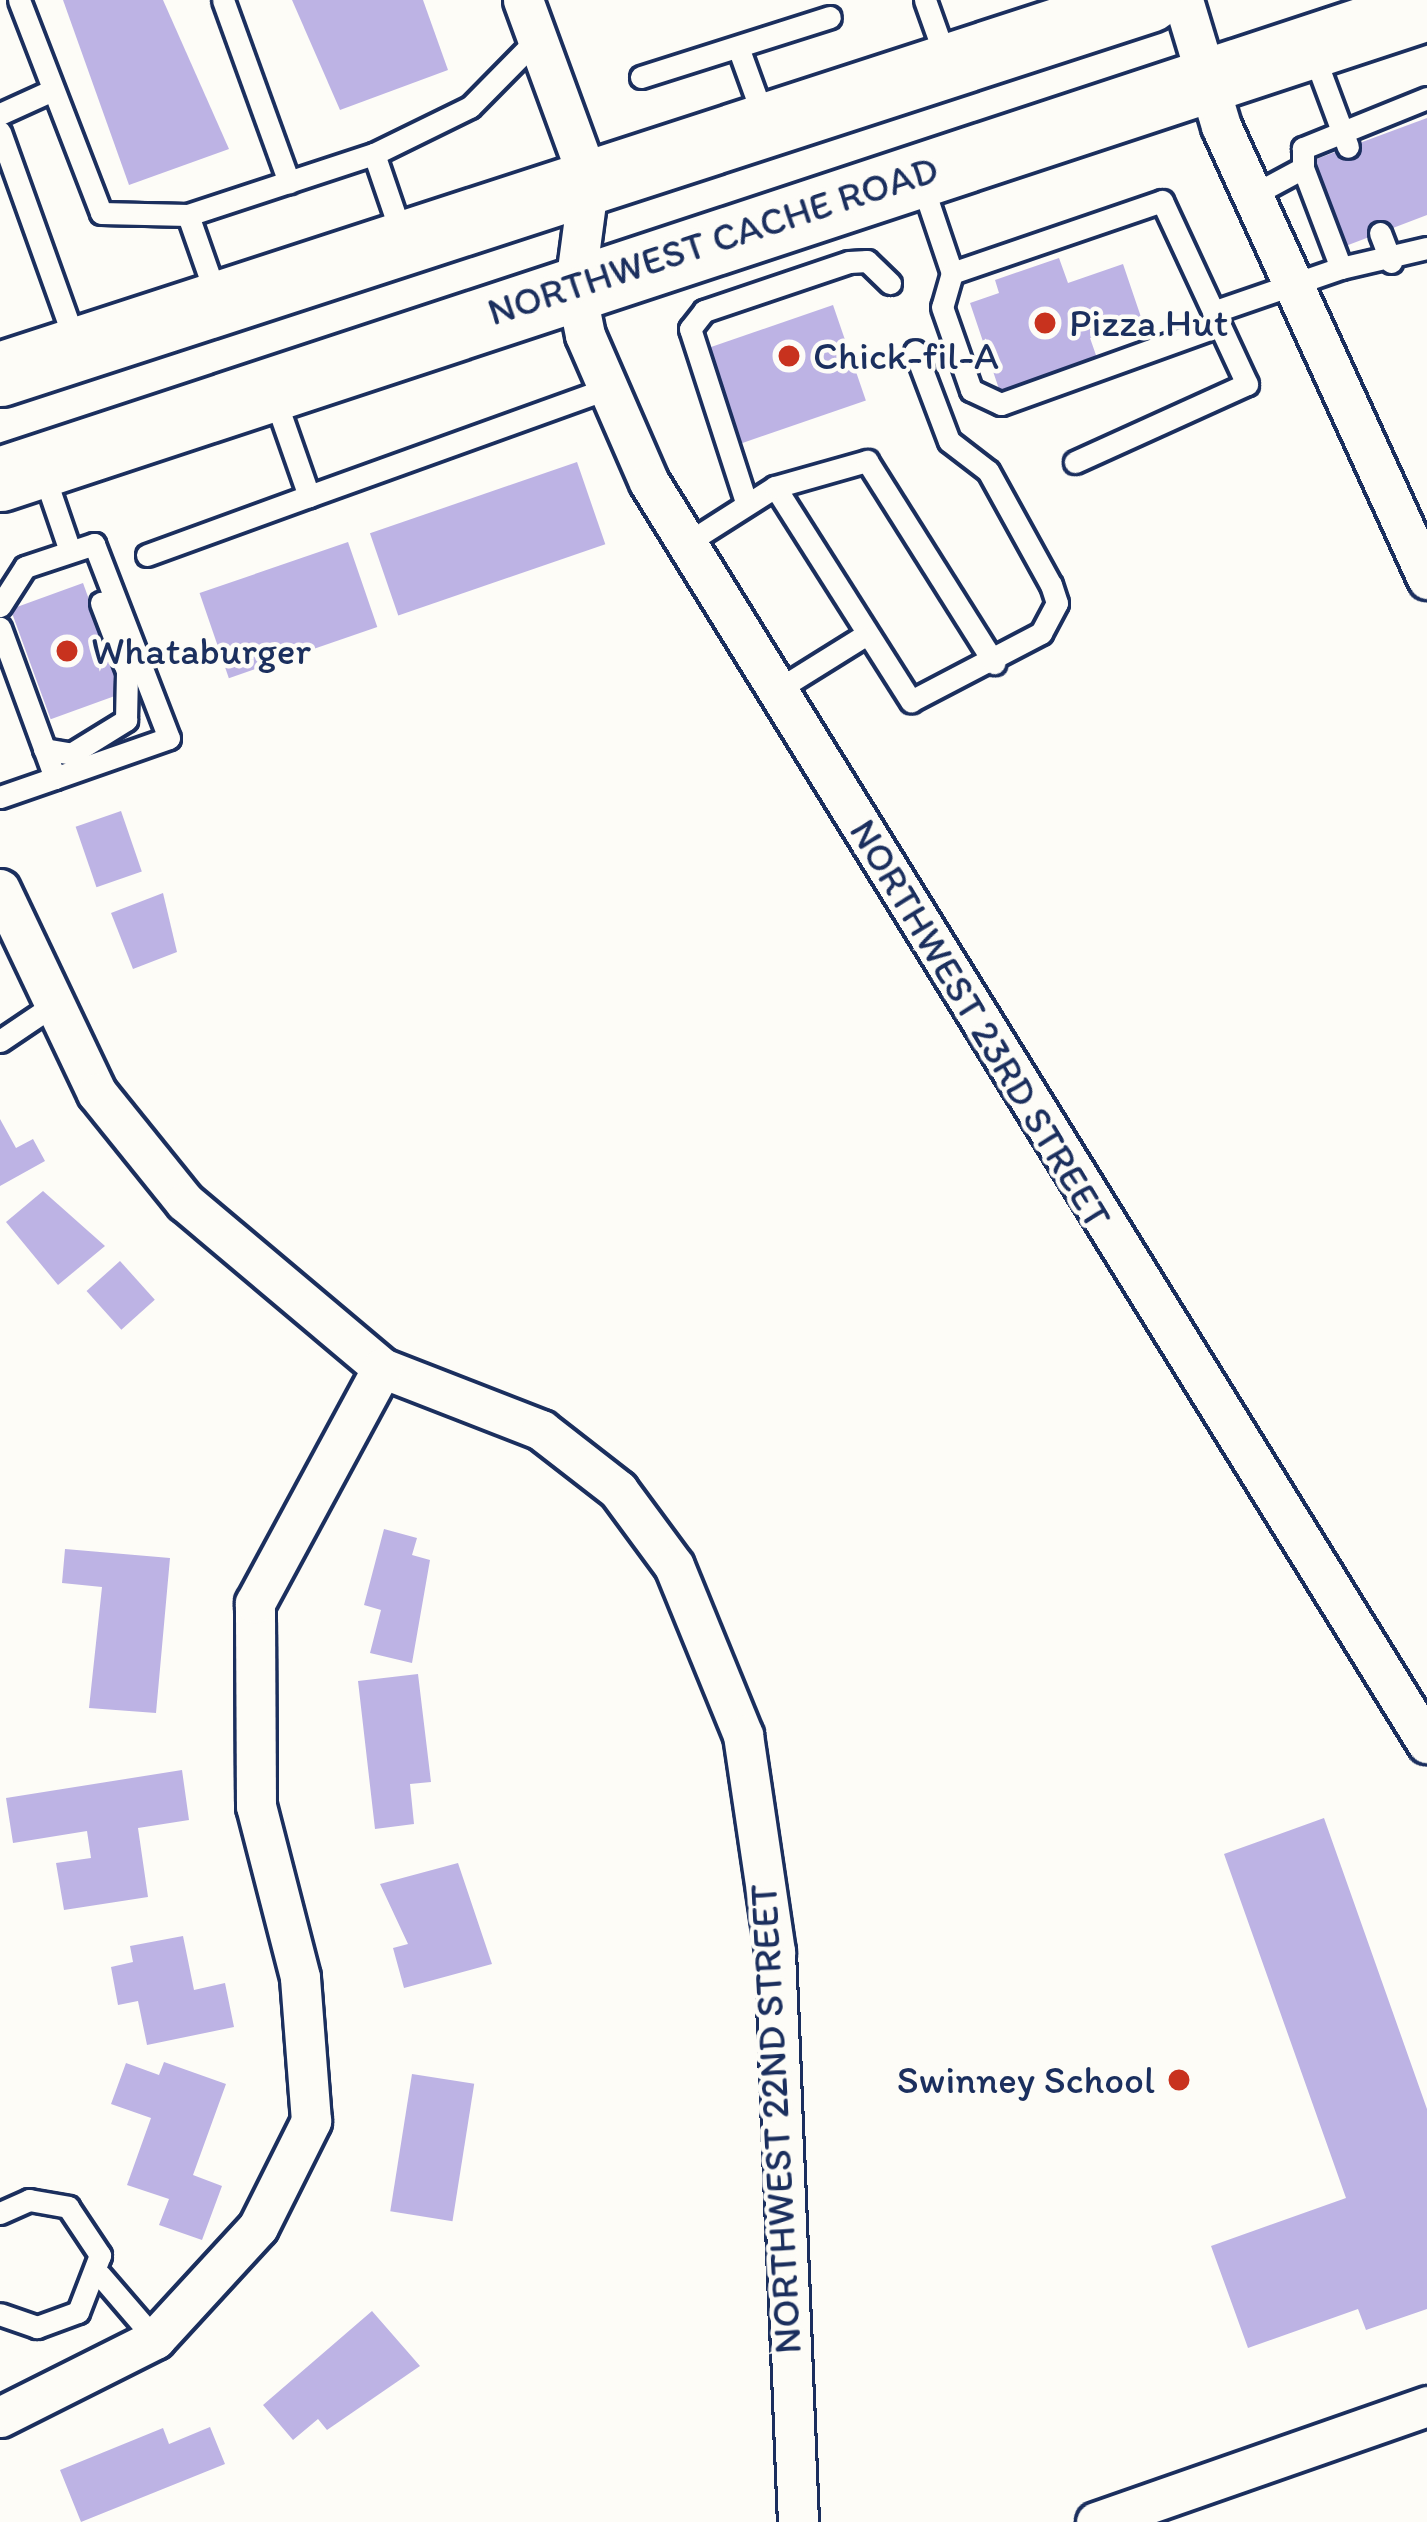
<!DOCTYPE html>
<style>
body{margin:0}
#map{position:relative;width:1427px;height:2522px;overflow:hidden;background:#fdfcf7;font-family:Itim,sans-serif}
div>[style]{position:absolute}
.building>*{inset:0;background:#bdb3e4;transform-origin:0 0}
.roads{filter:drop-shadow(3px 0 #1b2f5e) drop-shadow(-3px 0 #1b2f5e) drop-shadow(0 3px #1b2f5e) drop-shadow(0 -3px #1b2f5e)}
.service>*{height:21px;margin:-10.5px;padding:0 10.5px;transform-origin:10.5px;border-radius:10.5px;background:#fdfcf7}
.minor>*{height:39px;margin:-19.5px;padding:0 19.5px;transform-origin:19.5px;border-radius:19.5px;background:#fdfcf7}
.primary>*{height:63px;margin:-31.5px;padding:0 31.5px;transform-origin:31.5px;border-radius:31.5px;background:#fdfcf7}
.dots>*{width:33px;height:33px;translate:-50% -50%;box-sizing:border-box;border:6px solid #fdfcf7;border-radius:50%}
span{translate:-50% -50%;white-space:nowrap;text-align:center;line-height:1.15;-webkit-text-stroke:9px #fdfcf7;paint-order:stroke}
.street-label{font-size:39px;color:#1b2f5e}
.poi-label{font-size:39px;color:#1b2f5e}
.left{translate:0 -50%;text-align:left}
.right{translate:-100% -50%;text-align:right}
</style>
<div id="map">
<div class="building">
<i style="clip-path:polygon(63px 0,163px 0,229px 149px,129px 185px)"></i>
<i style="clip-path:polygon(292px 0,423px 0,448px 70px,340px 110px)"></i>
<i style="clip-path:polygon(1427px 118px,1427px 215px,1343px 247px,1311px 161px)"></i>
<i style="clip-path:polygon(1059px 258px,1068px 283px,1123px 264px,1142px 320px,1090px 338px,1097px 358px,1000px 392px,970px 303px,999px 293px,995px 280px)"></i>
<i style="left:833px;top:305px;width:101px;height:142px;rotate:71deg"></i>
<i style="left:577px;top:462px;width:87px;height:219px;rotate:71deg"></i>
<i style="left:348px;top:542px;width:90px;height:157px;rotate:71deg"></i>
<i style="left:83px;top:583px;width:117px;height:77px;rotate:70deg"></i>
<i style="left:121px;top:811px;width:64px;height:48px;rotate:71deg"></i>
<i style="clip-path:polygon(163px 893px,177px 952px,133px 969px,111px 913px)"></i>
<i style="clip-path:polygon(0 1119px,16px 1148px,33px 1139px,45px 1161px,0 1186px)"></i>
<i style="clip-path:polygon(43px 1191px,105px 1246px,58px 1285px,6px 1222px)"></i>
<i style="left:120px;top:1261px;width:52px;height:45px;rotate:48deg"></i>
<i style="clip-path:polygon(384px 1529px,417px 1538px,412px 1555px,430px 1560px,412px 1663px,370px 1653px,381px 1610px,364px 1605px)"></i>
<i style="clip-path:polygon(65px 1549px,170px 1558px,156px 1713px,89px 1708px,102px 1587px,62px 1583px)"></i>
<i style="clip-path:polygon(418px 1674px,431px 1782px,410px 1784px,414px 1824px,375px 1829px,358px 1681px)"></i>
<i style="clip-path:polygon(182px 1770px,189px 1820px,138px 1828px,148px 1897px,64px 1910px,56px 1863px,91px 1858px,87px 1831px,13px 1843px,6px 1798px)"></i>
<i style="clip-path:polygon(1324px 1818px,1427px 2109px,1427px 2309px,1366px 2330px,1358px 2309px,1248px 2348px,1211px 2246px,1346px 2198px,1224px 1854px)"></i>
<i style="clip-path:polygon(458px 1863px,492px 1964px,404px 1988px,393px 1948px,408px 1944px,380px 1884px)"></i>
<i style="clip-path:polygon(183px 1936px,194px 1990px,225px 1983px,234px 2027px,147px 2045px,138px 2001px,118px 2005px,111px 1967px,133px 1962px,130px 1946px)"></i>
<i style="clip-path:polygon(164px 2062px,226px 2084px,193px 2175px,222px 2186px,202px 2240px,159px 2225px,169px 2199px,127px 2185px,151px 2118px,111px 2104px,126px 2063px,159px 2075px)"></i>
<i style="left:412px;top:2074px;width:63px;height:139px;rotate:9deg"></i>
<i style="clip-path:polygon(372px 2311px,420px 2366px,327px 2430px,318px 2419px,293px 2440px,263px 2405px)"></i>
<i style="clip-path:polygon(210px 2427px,225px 2464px,81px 2522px,60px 2470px,163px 2428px,169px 2444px)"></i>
</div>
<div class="roads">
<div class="service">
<i style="left:19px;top:0;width:228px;rotate:68.9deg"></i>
<i style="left:101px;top:213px;width:87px;rotate:1.3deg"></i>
<i style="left:223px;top:0;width:194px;rotate:70.1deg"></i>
<i style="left:925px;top:0;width:63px;rotate:70.4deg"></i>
<i style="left:738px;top:47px;width:77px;rotate:70.1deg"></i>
<i style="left:1313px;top:53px;width:100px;rotate:69.6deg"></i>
<i style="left:641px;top:77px;width:198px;rotate:-17.6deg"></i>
<i style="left:1427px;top:98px;width:134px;rotate:158deg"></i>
<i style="left:1303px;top:148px;width:20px;rotate:90deg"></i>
<i style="left:1303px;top:168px;width:107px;rotate:69.2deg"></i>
<i style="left:1341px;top:268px;width:88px;rotate:-13.1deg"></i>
<i style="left:0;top:114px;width:58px;rotate:-24.4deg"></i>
<i style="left:0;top:132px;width:223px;rotate:70.3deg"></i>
<i style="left:374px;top:154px;width:107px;rotate:-26.1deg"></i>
<i style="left:470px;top:107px;width:95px;rotate:-45.4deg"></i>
<i style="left:921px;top:181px;width:97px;rotate:71.4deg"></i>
<i style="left:952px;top:273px;width:35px;rotate:106deg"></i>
<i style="left:942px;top:307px;width:88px;rotate:70.7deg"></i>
<i style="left:971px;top:390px;width:33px;rotate:25deg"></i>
<i style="left:1001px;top:404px;width:233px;rotate:-19.8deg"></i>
<i style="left:1251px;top:196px;width:59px;rotate:-28.3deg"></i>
<i style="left:1380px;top:233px;width:31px;rotate:69deg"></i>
<i style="left:952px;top:273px;width:222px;rotate:-18.9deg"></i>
<i style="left:1162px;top:201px;width:202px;rotate:65.1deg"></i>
<i style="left:1247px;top:384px;width:189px;rotate:155.6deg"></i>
<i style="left:217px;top:298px;width:88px;rotate:-109.3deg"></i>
<i style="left:188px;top:215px;width:196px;rotate:-18.2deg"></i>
<i style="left:374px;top:154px;width:87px;rotate:71.1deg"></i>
<i style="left:1213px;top:312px;width:135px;rotate:-19deg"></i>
<i style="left:43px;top:472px;width:83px;rotate:71.1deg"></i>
<i style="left:775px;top:487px;width:254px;rotate:57.6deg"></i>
<i style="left:911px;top:701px;width:147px;rotate:-27.6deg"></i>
<i style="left:1041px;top:633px;width:34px;rotate:-62deg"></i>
<i style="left:1057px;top:603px;width:19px;rotate:-108deg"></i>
<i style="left:1051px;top:585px;width:130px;rotate:-118.9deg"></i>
<i style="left:988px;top:471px;width:49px;rotate:-142.4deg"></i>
<i style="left:949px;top:441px;width:96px;rotate:-110.7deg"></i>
<i style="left:309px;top:496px;width:313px;rotate:-19.8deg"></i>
<i style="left:746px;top:502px;width:182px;rotate:-107.9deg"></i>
<i style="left:690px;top:329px;width:23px;rotate:-52deg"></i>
<i style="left:704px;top:311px;width:153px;rotate:-18.7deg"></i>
<i style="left:849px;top:262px;width:18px;rotate:-3deg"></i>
<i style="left:867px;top:261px;width:32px;rotate:44deg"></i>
<i style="left:687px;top:543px;width:104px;rotate:-32.5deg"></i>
<i style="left:775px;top:487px;width:96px;rotate:-15.8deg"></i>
<i style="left:867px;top:461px;width:239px;rotate:57.8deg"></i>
<i style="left:147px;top:555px;width:172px;rotate:-20deg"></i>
<i style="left:309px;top:496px;width:109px;rotate:-109.3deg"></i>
<i style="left:0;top:606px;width:46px;rotate:-57.3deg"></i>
<i style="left:25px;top:567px;width:73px;rotate:-18.4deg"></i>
<i style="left:94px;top:544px;width:208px;rotate:68.9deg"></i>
<i style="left:169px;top:738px;width:121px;rotate:160.7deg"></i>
<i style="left:55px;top:778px;width:160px;rotate:-110.1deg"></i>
<i style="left:777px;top:690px;width:100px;rotate:-31.9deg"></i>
<i style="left:44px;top:749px;width:27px;rotate:10deg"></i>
<i style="left:71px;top:754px;width:65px;rotate:-31.7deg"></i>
<i style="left:126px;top:720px;width:49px;rotate:-88.8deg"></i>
<i style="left:127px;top:671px;width:73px;rotate:-110.9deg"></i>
<i style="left:0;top:797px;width:58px;rotate:-19.1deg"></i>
<i style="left:0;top:1041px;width:59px;rotate:-34deg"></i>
<i style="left:0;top:2213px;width:32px;rotate:-24deg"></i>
<i style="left:29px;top:2200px;width:40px;rotate:10deg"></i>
<i style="left:68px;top:2207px;width:58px;rotate:56.3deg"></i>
<i style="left:100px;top:2255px;width:61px;rotate:111.1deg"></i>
<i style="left:78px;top:2312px;width:44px;rotate:159.9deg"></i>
<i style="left:37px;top:2327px;width:39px;rotate:-161deg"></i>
<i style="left:100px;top:2275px;width:84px;rotate:49.3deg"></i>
</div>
<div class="minor">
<i style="left:523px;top:0;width:192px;rotate:69.9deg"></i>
<i style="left:589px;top:180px;width:106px;rotate:97.6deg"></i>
<i style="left:575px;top:285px;width:51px;rotate:78.7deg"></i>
<i style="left:585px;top:335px;width:160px;rotate:66.5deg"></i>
<i style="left:649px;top:482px;width:1482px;rotate:58.33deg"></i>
<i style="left:1183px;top:0;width:132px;rotate:73.2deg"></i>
<i style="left:1221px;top:126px;width:498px;rotate:65.5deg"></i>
<i style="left:0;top:889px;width:226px;rotate:64.6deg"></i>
<i style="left:97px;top:1093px;width:140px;rotate:51.1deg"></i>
<i style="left:185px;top:1202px;width:258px;rotate:40.1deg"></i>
<i style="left:382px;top:1368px;width:171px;rotate:21.3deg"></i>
<i style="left:541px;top:1430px;width:98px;rotate:37.9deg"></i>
<i style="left:618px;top:1490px;width:94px;rotate:53.6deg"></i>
<i style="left:674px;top:1566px;width:183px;rotate:67.8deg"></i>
<i style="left:743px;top:1735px;width:219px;rotate:81.6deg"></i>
<i style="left:775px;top:1952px;width:570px;rotate:87.69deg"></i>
<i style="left:0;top:2417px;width:174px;rotate:-26.7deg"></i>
<i style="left:155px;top:2339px;width:152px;rotate:-47.4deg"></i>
<i style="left:258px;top:2227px;width:119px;rotate:-63.4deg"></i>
<i style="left:311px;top:2121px;width:144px;rotate:-94.4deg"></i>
<i style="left:300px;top:1977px;width:177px;rotate:-104.4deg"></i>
<i style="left:256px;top:1806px;width:203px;rotate:-90.3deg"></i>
<i style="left:255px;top:1603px;width:267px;rotate:-61.6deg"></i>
<i style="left:1096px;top:2522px;width:351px;rotate:-19.3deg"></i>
</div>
<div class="primary">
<i style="left:0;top:374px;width:1208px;rotate:-18.03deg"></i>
<i style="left:0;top:479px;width:1503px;rotate:-18.27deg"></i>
</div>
</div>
<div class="dots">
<i style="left:1045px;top:323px;background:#c8321e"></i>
<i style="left:789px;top:356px;background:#c8321e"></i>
<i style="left:67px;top:651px;background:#c8321e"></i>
<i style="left:1179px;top:2080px;background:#c8321e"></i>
</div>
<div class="street-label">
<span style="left:713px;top:241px;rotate:-18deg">NORTHWEST CACHE ROAD</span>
<span style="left:980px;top:1024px;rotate:59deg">NORTHWEST 23RD STREET</span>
<span style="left:776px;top:2119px;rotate:-93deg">NORTHWEST 22ND STREET</span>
</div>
<div class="poi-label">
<span class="left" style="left:1069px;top:323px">Pizza Hut</span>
<span class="left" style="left:813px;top:356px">Chick-fil-A</span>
<span class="left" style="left:91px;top:651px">Whataburger</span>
<span class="right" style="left:1155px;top:2080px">Swinney School</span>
</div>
</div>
